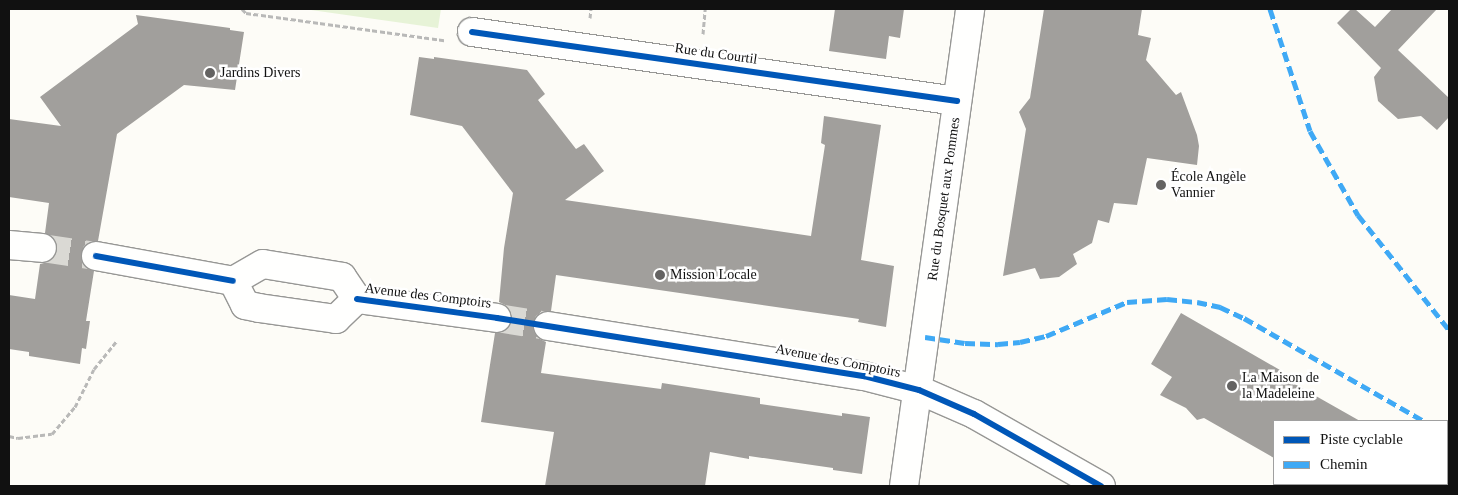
<!DOCTYPE html>
<meta charset="utf-8">
<style>
body{margin:0}
#map{position:relative;width:1458px;height:495px;overflow:hidden;background:#fdfcf7;font-family:"Times New Roman",serif}
div>[style]{position:absolute}
.green>*{inset:0;background:#e7f3d7}
.building>*{inset:0;background:#a19f9c}
.tertiary-tunnel>*{height:28px;margin-top:-14px;transform-origin:0;background:repeating-linear-gradient(90deg,#dad9d4 0 28px,transparent 0 42px)}
.path>*{height:3px;margin-top:-1.5px;transform-origin:0;background:repeating-linear-gradient(90deg,#b9b9b8 0 5px,transparent 0 7.5px)}
.roads{filter:drop-shadow(1px 0 #979795) drop-shadow(-1px 0 #979795) drop-shadow(0 1px #979795) drop-shadow(0 -1px #979795)}
.minor>*{height:28px;margin:-14px;padding:0 14px;transform-origin:14px;border-radius:14px;background:#fffffe}
.tertiary>*{height:28px;margin:-14px;padding:0 14px;transform-origin:14px;border-radius:14px;background:#fffffe}
.quiet>*{height:5px;margin-top:-2.5px;transform-origin:0;background:repeating-linear-gradient(90deg,#3fa9f5 0 10px,transparent 0 15px)}
.cycleway>*{height:6px;margin:-3px;padding:0 3px;transform-origin:3px;border-radius:3px;background:#0057b8}
.dots>*{width:14px;height:14px;translate:-50% -50%;box-sizing:border-box;border:2px solid #fff;border-radius:50%}
span{translate:-50% -50%;white-space:nowrap;text-align:center;line-height:1.15;-webkit-text-stroke:5px #fff;paint-order:stroke}
.street-label{font-size:14px;color:#111}
.poi-label{font-size:14px;color:#111}
.left{translate:0 -50%;text-align:left}
.frame{position:absolute;inset:0;border:10px solid #111;pointer-events:none}
.legend{position:absolute;left:1273px;top:420px;width:175px;height:65px;box-sizing:border-box;background:#fff;border:1px solid #a0a0a0;margin:0;padding:6px 9px;list-style:none;font-size:15px;color:#111}
.legend li{display:flex;align-items:center;gap:10px;height:25px}
.legend b{width:25px;border:1px solid #a0a0a0}
</style>
<div id="map">
<div class="green">
<i style="clip-path:polygon(304px 9px,441px 9px,438px 28px)"></i>
</div>
<div class="building">
<i style="clip-path:polygon(835px 9px,904px 9px,900px 38px,889px 36px,886px 59px,829px 51px)"></i>
<i style="clip-path:polygon(1044px 9px,1142px 9px,1138px 35px,1151px 38px,1146px 60px,1176px 95px,1181px 92px,1197px 135px,1199px 146px,1197px 165px,1147px 158px,1137px 205px,1114px 203px,1109px 223px,1098px 220px,1092px 243px,1073px 254px,1077px 264px,1059px 277px,1040px 279px,1035px 268px,1003px 276px,1026px 129px,1019px 112px,1030px 98px)"></i>
<i style="clip-path:polygon(1351px 9px,1355px 9px,1375px 27px,1392px 9px,1437px 9px,1398px 50px,1449px 98px,1449px 117px,1437px 130px,1421px 116px,1398px 119px,1378px 101px,1374px 77px,1381px 68px,1337px 23px)"></i>
<i style="clip-path:polygon(136px 15px,230px 28px,230px 30px,244px 32px,235px 90px,184px 85px,117px 134px,98px 241px,91px 241px,84px 246px,81px 254px,82px 262px,86px 268px,94px 271px,86px 321px,90px 321px,86px 349px,82px 348px,80px 364px,29px 356px,29px 352px,9px 349px,9px 295px,35px 299px,40px 264px,48px 262px,54px 257px,58px 249px,56px 241px,45px 233px,49px 203px,9px 197px,9px 119px,61px 126px,40px 97px,138px 24px)"></i>
<i style="clip-path:polygon(419px 57px,434px 59px,434px 57px,527px 70px,545px 94px,538px 100px,576px 149px,584px 144px,604px 171px,565px 200px,697px 219px,811px 236px,825px 145px,821px 143px,824px 116px,881px 125px,861px 260px,894px 266px,886px 327px,858px 322px,859px 319px,556px 275px,551px 311px,543px 311px,536px 316px,533px 324px,534px 332px,538px 338px,546px 342px,541px 373px,661px 389px,662px 383px,760px 398px,760px 404px,842px 416px,842px 413px,870px 417px,862px 474px,833px 470px,833px 468px,749px 456px,749px 459px,710px 452px,705px 486px,545px 486px,554px 432px,481px 422px,495px 333px,502px 333px,509px 328px,512px 320px,512px 313px,507px 306px,499px 302px,504px 248px,513px 193px,462px 126px,410px 115px)"></i>
<i style="clip-path:polygon(1181px 313px,1280px 370px,1277px 374px,1360px 421px,1274px 421px,1274px 458px,1204px 418px,1197px 420px,1186px 408px,1160px 395px,1172px 377px,1151px 364px)"></i>
</div>
<div class="tertiary-tunnel">
<i style="left:42px;top:248px;width:55px;rotate:8.4deg"></i>
<i style="left:497px;top:318px;width:52px;rotate:8.9deg"></i>
</div>
<div class="path">
<i style="left:242px;top:9px;width:6px;rotate:45deg"></i>
<i style="left:246px;top:13px;width:200px;rotate:7.8deg"></i>
<i style="left:590px;top:18px;width:9px;rotate:-84deg"></i>
<i style="left:703px;top:34px;width:25px;rotate:-85deg"></i>
<i style="left:9px;top:436px;width:9px;rotate:13deg"></i>
<i style="left:18px;top:438px;width:34px;rotate:-7deg"></i>
<i style="left:52px;top:434px;width:35px;rotate:-50deg"></i>
<i style="left:75px;top:407px;width:42px;rotate:-63.4deg"></i>
<i style="left:94px;top:369px;width:36px;rotate:-51deg"></i>
</div>
<div class="roads">
<div class="minor">
<i style="left:472px;top:32px;width:490px;rotate:8.1deg"></i>
<i style="left:904px;top:486px;width:482px;rotate:-82.1deg"></i>
</div>
<div class="tertiary">
<i style="left:9px;top:245px;width:33px;rotate:5deg"></i>
<i style="left:96px;top:256px;width:139px;rotate:10.3deg"></i>
<i style="left:233px;top:281px;width:34px;rotate:-30deg"></i>
<i style="left:263px;top:264px;width:80px;rotate:9.3deg"></i>
<i style="left:342px;top:277px;width:27px;rotate:56deg"></i>
<i style="left:233px;top:281px;width:27px;rotate:63deg"></i>
<i style="left:245px;top:305px;width:14px;rotate:12deg"></i>
<i style="left:259px;top:308px;width:78px;rotate:8.1deg"></i>
<i style="left:336px;top:319px;width:29px;rotate:-44deg"></i>
<i style="left:357px;top:299px;width:141px;rotate:7.7deg"></i>
<i style="left:548px;top:326px;width:320px;rotate:9deg"></i>
<i style="left:864px;top:376px;width:57px;rotate:14.3deg"></i>
<i style="left:919px;top:390px;width:60px;rotate:23.6deg"></i>
<i style="left:974px;top:414px;width:146px;rotate:29.6deg"></i>
</div>
</div>
<div class="quiet">
<i style="left:1270px;top:9px;width:128px;rotate:71.8deg"></i>
<i style="left:1310px;top:131px;width:97px;rotate:60.3deg"></i>
<i style="left:1358px;top:215px;width:147px;rotate:51.6deg"></i>
<i style="left:925px;top:337px;width:40px;rotate:8.5deg"></i>
<i style="left:965px;top:343px;width:33px;rotate:2deg"></i>
<i style="left:998px;top:344px;width:22px;rotate:-5deg"></i>
<i style="left:1020px;top:342px;width:27px;rotate:-13deg"></i>
<i style="left:1046px;top:336px;width:88px;rotate:-22.8deg"></i>
<i style="left:1127px;top:302px;width:40px;rotate:-4.3deg"></i>
<i style="left:1167px;top:299px;width:30px;rotate:6deg"></i>
<i style="left:1197px;top:302px;width:24px;rotate:12deg"></i>
<i style="left:1220px;top:307px;width:26px;rotate:25deg"></i>
<i style="left:1244px;top:318px;width:207px;rotate:29.8deg"></i>
<i style="left:1447px;top:435px;width:2px;rotate:27deg"></i>
</div>
<div class="cycleway">
<i style="left:472px;top:32px;width:490px;rotate:8.1deg"></i>
<i style="left:96px;top:256px;width:139px;rotate:10.3deg"></i>
<i style="left:357px;top:299px;width:141px;rotate:7.7deg"></i>
<i style="left:497px;top:318px;width:372px;rotate:9deg"></i>
<i style="left:864px;top:376px;width:57px;rotate:14.3deg"></i>
<i style="left:919px;top:390px;width:60px;rotate:23.6deg"></i>
<i style="left:974px;top:414px;width:146px;rotate:29.6deg"></i>
</div>
<div class="dots">
<i style="left:210px;top:73px;background:#646362"></i>
<i style="left:1161px;top:185px;background:#646362"></i>
<i style="left:660px;top:275px;background:#646362"></i>
<i style="left:1232px;top:386px;background:#646362"></i>
</div>
<div class="street-label">
<span style="left:716px;top:54px;rotate:8deg">Rue du Courtil</span>
<span style="left:944px;top:199px;rotate:-82deg">Rue du Bosquet aux Pommes</span>
<span style="left:428px;top:296px;rotate:7deg">Avenue des Comptoirs</span>
<span style="left:838px;top:361px;rotate:11deg">Avenue des Comptoirs</span>
</div>
<div class="poi-label">
<span class="left" style="left:220px;top:73px">Jardins Divers</span>
<span class="left" style="left:1171px;top:185px">École Angèle<br>Vannier</span>
<span class="left" style="left:670px;top:275px">Mission Locale</span>
<span class="left" style="left:1242px;top:386px">La Maison de<br>la Madeleine</span>
</div>
<div class="frame"></div>
<ul class="legend">
<li><b style="height:6px;background:#0057b8"></b>Piste cyclable</li>
<li><b style="height:6px;background:#3fa9f5"></b>Chemin</li>
</ul>
</div>
